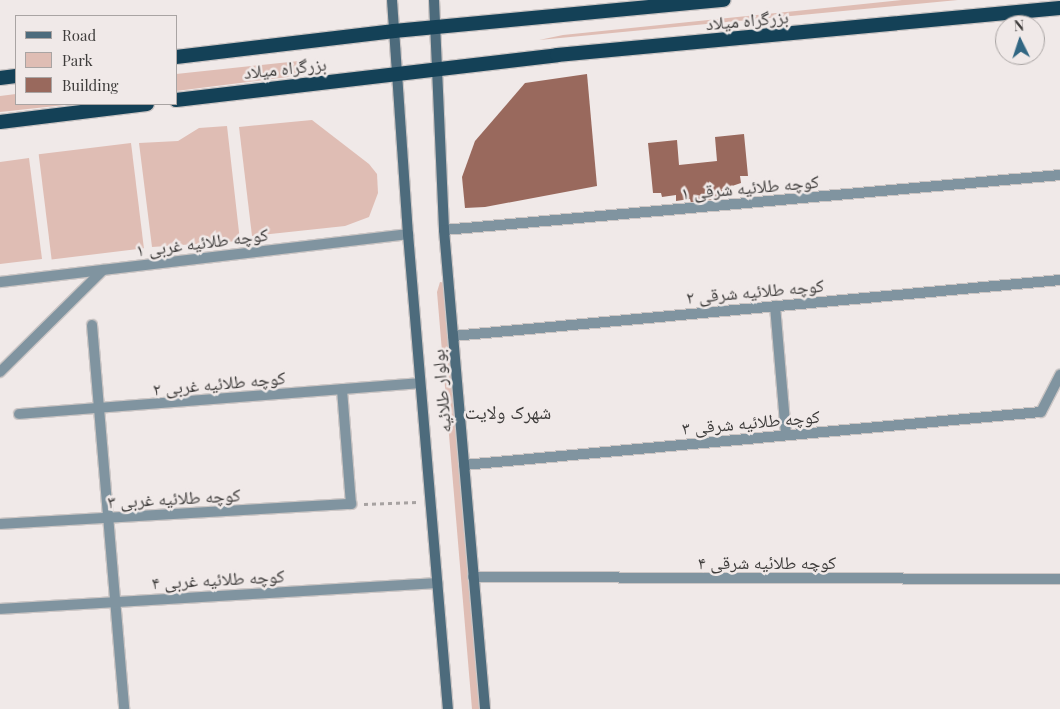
<!DOCTYPE html>
<meta charset="utf-8">
<style>
body{margin:0}
#map{position:relative;width:1060px;height:709px;overflow:hidden;background:#f0e9e8;font-family:"Playfair Display","Noto Naskh Arabic",serif}
div>[style]{position:absolute}
.green>*{inset:0;background:#dfbdb4;transform-origin:0 0}
.building>*{inset:0;background:#99695d}
.path>*{height:3px;margin-top:-1.5px;transform-origin:0;background:repeating-linear-gradient(90deg,#a7a2a1 0 4px,transparent 0 8px)}
.roads{filter:drop-shadow(1px 0 #ccc6c5) drop-shadow(-1px 0 #ccc6c5) drop-shadow(0 1px #ccc6c5) drop-shadow(0 -1px #ccc6c5)}
.minor>*{height:10px;margin:-5px;padding:0 5px;transform-origin:5px;border-radius:5px;background:#8094a0}
.secondary>*{height:10px;margin:-5px;padding:0 5px;transform-origin:5px;border-radius:5px;background:#4d6b7c}
.trunk>*{height:14px;margin:-7px;padding:0 7px;transform-origin:7px;border-radius:7px;background:#144157}
span{translate:-50% -50%;white-space:nowrap;text-align:center;line-height:1.15;-webkit-text-stroke:5px #f0e9e8;paint-order:stroke}
.street-label{font-size:18px;color:#3e3c3b}
.neighbourhood-label{font-size:19px;color:#3e3c3b}
.legend{position:absolute;left:15px;top:15px;width:162px;height:90px;box-sizing:border-box;background:#f0e9e8;border:1px solid #a9a4a3;margin:0;padding:6px 9px;list-style:none;font-size:15px;color:#3e3c3b}
.legend li{display:flex;align-items:center;gap:10px;height:25px}
.legend b{width:25px;border:1px solid #a9a4a3}
.north{position:absolute;left:995px;top:15px;width:50px;height:50px;box-sizing:border-box;background:#f0e9e8;border:1px solid #a9a4a3;border-radius:50%;rotate:356deg;font-size:14px;font-weight:700;line-height:20px;text-align:center;color:#3e3c3b}
.north::after{content:'';display:block;margin:auto;width:18px;height:22px;background:#316682;clip-path:polygon(50% 0,100% 100%,50% 72%,0 100%)}
</style>
<div id="map">
<div class="green">
<i style="clip-path:polygon(902px 0,958px 0,539px 40px,563px 35px)"></i>
<i style="clip-path:polygon(299px 61px,304px 69px,304px 75px,176px 91px,176px 74px)"></i>
<i style="clip-path:polygon(16px 94px,16px 104px,74px 104px,0 112px,0 96px)"></i>
<i style="clip-path:polygon(312px 120px,369px 164px,377px 174px,378px 193px,369px 217px,345px 226px,252px 236px,239px 127px)"></i>
<i style="clip-path:polygon(227px 126px,240px 241px,152px 247px,139px 143px,178px 141px,199px 128px)"></i>
<i style="left:131px;top:143px;width:106px;height:93px;rotate:83deg"></i>
<i style="clip-path:polygon(29px 158px,42px 259px,0 264px,0 162px)"></i>
<i style="clip-path:polygon(440px 282px,445px 283px,486px 709px,472px 709px,437px 292px)"></i>
</div>
<div class="building">
<i style="clip-path:polygon(587px 74px,597px 186px,485px 207px,465px 208px,462px 177px,475px 141px,525px 83px)"></i>
<i style="clip-path:polygon(744px 134px,748px 176px,740px 176px,741px 183px,729px 187px,730px 194px,717px 196px,717px 201px,691px 203px,690px 199px,676px 201px,676px 195px,662px 197px,661px 193px,653px 193px,648px 143px,677px 140px,679px 165px,717px 161px,715px 137px)"></i>
</div>
<div class="path">
<i style="left:364px;top:504px;width:53px;rotate:-2.2deg"></i>
</div>
<div class="roads">
<div class="minor">
<i style="left:444px;top:230px;width:618px;rotate:-5.1deg"></i>
<i style="left:0;top:282px;width:411px;rotate:-6.7deg"></i>
<i style="left:775px;top:306px;width:128px;rotate:85.1deg"></i>
<i style="left:92px;top:325px;width:385px;rotate:85.2deg"></i>
<i style="left:453px;top:336px;width:610px;rotate:-5.27deg"></i>
<i style="left:0;top:372px;width:145px;rotate:-44.7deg"></i>
<i style="left:19px;top:414px;width:402px;rotate:-4.4deg"></i>
<i style="left:464px;top:465px;width:579px;rotate:-5.25deg"></i>
<i style="left:1041px;top:412px;width:42px;rotate:-62.8deg"></i>
<i style="left:0;top:524px;width:352px;rotate:-3.3deg"></i>
<i style="left:351px;top:504px;width:115px;rotate:-94.5deg"></i>
<i style="left:473px;top:577px;width:587px;rotate:0.2deg"></i>
<i style="left:0;top:609px;width:438px;rotate:-3.4deg"></i>
</div>
<div class="secondary">
<i style="left:392px;top:0;width:235px;rotate:86.1deg"></i>
<i style="left:408px;top:234px;width:477px;rotate:85.2deg"></i>
<i style="left:434px;top:0;width:230px;rotate:87.5deg"></i>
<i style="left:444px;top:230px;width:481px;rotate:85.1deg"></i>
</div>
<div class="trunk">
<i style="left:176px;top:57px;width:220px;rotate:-6.8deg"></i>
<i style="left:394px;top:31px;width:331px;rotate:-5.4deg"></i>
<i style="left:0;top:78px;width:16px;rotate:-7deg"></i>
<i style="left:176px;top:100px;width:384px;rotate:-6.7deg"></i>
<i style="left:557px;top:55px;width:505px;rotate:-5.34deg"></i>
<i style="left:0;top:122px;width:148px;rotate:-7deg"></i>
</div>
</div>
<div class="street-label">
<span style="left:747px;top:20px;rotate:-5deg">بزرگراه میلاد</span>
<span style="left:285px;top:68px;rotate:-6deg">بزرگراه میلاد</span>
<span style="left:750px;top:187px;rotate:-5deg">کوچه طلائیه شرقی ۱</span>
<span style="left:202px;top:242px;rotate:-7deg">کوچه طلائیه غربی ۱</span>
<span style="left:755px;top:291px;rotate:-5deg">کوچه طلائیه شرقی ۲</span>
<span style="left:219px;top:383px;rotate:-5deg">کوچه طلائیه غربی ۲</span>
<span style="left:441px;top:391px;rotate:-95deg">بولوار طلائیه</span>
<span style="left:751px;top:422px;rotate:-5deg">کوچه طلائیه شرقی ۳</span>
<span style="left:174px;top:498px;rotate:-3deg">کوچه طلائیه غربی ۳</span>
<span style="left:767px;top:562px">کوچه طلائیه شرقی ۴</span>
<span style="left:218px;top:579px;rotate:-3deg">کوچه طلائیه غربی ۴</span>
</div>
<div class="neighbourhood-label">
<span style="left:508px;top:412px">شهرک ولایت</span>
</div>
<ul class="legend">
<li><b style="height:6px;background:#4d6b7c"></b>Road</li>
<li><b style="height:14px;background:#dfbdb4"></b>Park</li>
<li><b style="height:14px;background:#99695d"></b>Building</li>
</ul>
<div class="north">N</div>
</div>
